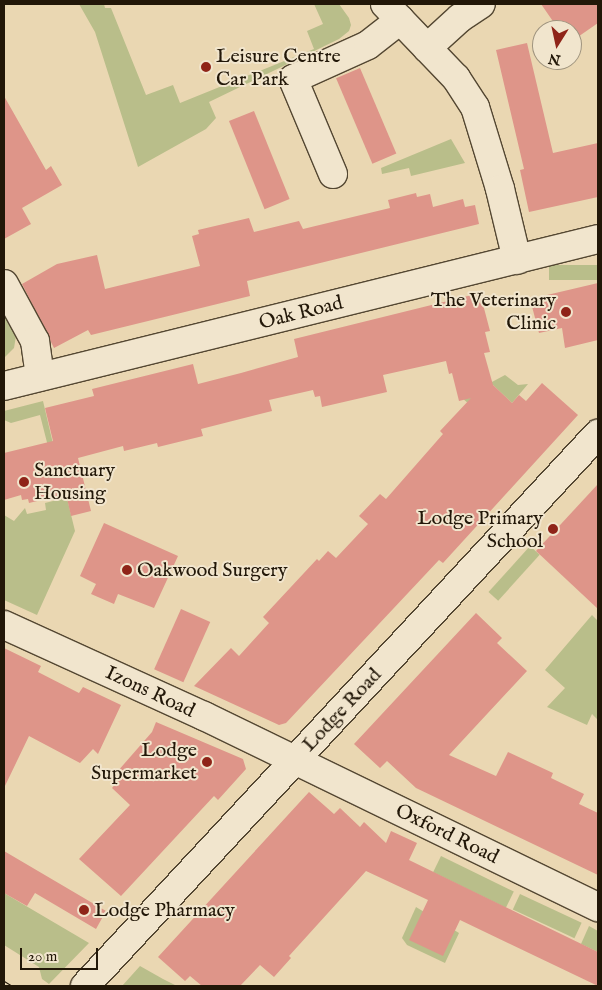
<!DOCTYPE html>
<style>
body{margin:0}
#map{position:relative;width:602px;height:990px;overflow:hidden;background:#ead7b2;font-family:"IM FELL English",serif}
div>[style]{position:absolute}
.green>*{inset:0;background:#b9be8a;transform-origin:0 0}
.building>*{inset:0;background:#de9589;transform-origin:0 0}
.roads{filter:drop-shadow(1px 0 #544732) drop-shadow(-1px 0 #544732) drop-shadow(0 1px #544732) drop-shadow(0 -1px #544732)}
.street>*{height:28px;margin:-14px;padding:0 14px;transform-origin:14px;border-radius:14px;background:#f1e5cd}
.secondary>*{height:28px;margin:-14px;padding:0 14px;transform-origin:14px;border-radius:14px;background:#f1e5cd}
.tram>*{height:1px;margin:-0.5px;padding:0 0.5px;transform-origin:0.5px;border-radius:0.5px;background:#221708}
.dots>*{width:14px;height:14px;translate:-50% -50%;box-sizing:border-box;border:2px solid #f1e5cd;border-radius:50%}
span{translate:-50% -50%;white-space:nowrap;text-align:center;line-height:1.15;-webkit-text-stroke:4px #f1e5cd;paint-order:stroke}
.poi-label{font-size:20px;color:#221708}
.left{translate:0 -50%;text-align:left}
.right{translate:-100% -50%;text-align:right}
.street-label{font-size:20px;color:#221708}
.frame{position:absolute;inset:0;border:5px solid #221708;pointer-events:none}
.north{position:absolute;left:532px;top:20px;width:50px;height:50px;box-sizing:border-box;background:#f1e5cd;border:1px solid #9e937e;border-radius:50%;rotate:190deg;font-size:14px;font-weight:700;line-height:20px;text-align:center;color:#221708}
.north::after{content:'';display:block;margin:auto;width:18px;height:22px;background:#8f2418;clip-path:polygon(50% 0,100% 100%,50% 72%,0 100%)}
.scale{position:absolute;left:20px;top:948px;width:78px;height:22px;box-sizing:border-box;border:2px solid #221708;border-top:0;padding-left:6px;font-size:15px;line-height:18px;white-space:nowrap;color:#221708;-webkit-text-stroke:4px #f1e5cd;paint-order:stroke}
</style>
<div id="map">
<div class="green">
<i style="clip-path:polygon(79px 4px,104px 4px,105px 8px,111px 8px,146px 95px,173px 85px,180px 103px,314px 49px,307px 31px,323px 24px,314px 4px,339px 4px,349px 18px,351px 25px,349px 31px,339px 39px,209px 102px,216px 118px,206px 129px,138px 167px,95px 32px)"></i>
<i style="clip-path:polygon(451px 139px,465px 163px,411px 176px,409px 168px,382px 174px,381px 168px)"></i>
<i style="left:598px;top:265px;width:15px;height:49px;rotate:90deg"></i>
<i style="clip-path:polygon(4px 311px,16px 336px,14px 348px,4px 358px)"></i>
<i style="clip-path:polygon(505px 375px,518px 385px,528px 384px,512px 403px,493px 385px,469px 404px,462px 398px)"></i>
<i style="clip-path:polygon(43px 401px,58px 465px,53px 466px,40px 415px,11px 423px,4px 420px,4px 411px)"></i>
<i style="clip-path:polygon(64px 486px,75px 531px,37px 615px,4px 600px,4px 515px,14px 521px,25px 508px,27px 514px,46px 510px,45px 503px,53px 501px)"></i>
<i style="left:530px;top:546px;width:13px;height:62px;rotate:42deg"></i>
<i style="clip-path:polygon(592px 615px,598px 621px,598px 720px,592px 714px,587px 725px,547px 707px,565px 688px,545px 670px)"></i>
<i style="left:441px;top:856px;width:81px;height:18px;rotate:26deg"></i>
<i style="clip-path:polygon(4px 893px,89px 943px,49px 984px,42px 979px,39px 967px,4px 945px)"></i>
<i style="left:520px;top:894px;width:68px;height:17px;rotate:25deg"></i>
<i style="clip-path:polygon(416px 907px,459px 933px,445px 963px,407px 945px,402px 938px)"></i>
<i style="clip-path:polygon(589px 926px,598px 931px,598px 952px,581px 944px)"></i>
<i style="clip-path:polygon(140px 966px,163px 979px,177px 986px,122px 986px)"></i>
</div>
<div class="building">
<i style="clip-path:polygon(541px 4px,598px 4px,598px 23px,572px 41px,572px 30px,559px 30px)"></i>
<i style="clip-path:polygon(527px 43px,553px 153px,598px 143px,598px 197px,529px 212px,520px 170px,524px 169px,496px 50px)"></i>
<i style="left:360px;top:68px;width:93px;height:26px;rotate:67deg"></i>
<i style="clip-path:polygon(4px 96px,46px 170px,51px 166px,62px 185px,22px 208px,31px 224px,4px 239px)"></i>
<i style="left:254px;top:111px;width:95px;height:27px;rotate:68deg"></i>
<i style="clip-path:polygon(416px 193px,417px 197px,430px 194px,433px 207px,463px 199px,465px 207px,475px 205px,479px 224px,247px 281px,250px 296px,91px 335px,88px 330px,54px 348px,22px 284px,57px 264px,97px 255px,105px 289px,200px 266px,192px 236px,199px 234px,198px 230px,249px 218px,254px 232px,299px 221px,303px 229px,390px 208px,388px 200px)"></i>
<i style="clip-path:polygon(598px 283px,598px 340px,565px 348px,562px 328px,539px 333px,530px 299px)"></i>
<i style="clip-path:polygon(480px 293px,490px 331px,485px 332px,490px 352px,484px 353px,493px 385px,512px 403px,519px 395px,526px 401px,542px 383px,578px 415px,443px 563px,439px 560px,286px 723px,279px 725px,194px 686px,231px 648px,239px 656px,269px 623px,263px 617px,317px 559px,319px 561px,328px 551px,336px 558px,368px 524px,359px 516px,380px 494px,386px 499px,443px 434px,440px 431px,471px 398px,459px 401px,452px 373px,449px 374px,446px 361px,383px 375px,387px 392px,322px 407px,320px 396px,315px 397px,313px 390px,269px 400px,272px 411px,201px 429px,203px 436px,158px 447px,157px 443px,124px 451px,123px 446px,78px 458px,91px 511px,71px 516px,66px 494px,29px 503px,28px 499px,22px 500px,21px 495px,4px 500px,4px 453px,53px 441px,45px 408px,94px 396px,92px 389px,193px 364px,198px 384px,241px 373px,298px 357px,294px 339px)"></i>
<i style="clip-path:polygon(598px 484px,598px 609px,536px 551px)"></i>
<i style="clip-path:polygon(104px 523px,178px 556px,154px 608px,118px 594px,114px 604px,91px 594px,96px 584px,80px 576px)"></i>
<i style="left:181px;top:609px;width:32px;height:66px;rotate:24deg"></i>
<i style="clip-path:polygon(476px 613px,502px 638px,497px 643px,527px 671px,449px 755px,496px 776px,508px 752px,553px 773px,551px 778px,584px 794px,579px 804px,598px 813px,598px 875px,416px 788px,387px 761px,380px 768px,354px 744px)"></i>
<i style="clip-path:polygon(4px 648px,41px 666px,38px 672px,79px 693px,83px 687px,121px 705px,98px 754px,93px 749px,80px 763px,29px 736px,4px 788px)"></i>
<i style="clip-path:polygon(156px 722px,243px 759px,246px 769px,218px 800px,214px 796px,121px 896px,79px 859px,130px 805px,112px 788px,122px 776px,117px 772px,152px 732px)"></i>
<i style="clip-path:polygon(309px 792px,334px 814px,340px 808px,360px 827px,364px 822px,386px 843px,391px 831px,417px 843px,409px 860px,598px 952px,598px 986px,460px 920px,443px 956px,409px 940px,428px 900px,366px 871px,289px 956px,291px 958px,274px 977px,260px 965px,240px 986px,202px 986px,190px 976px,185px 981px,158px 957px)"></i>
<i style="clip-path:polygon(4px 851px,106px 911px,96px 929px,35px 893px,27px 906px,4px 893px)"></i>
</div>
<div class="roads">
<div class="street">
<i style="left:385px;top:4px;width:103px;rotate:46.2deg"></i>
<i style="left:456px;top:78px;width:35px;rotate:57deg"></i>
<i style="left:475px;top:107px;width:86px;rotate:73deg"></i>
<i style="left:500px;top:189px;width:73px;rotate:76.5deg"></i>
<i style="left:427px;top:48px;width:45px;rotate:-42.3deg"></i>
<i style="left:460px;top:18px;width:25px;rotate:-34deg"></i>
<i style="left:333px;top:174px;width:103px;rotate:-112.8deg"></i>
<i style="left:293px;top:79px;width:82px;rotate:-24.4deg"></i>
<i style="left:368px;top:45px;width:41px;rotate:-38deg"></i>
<i style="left:4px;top:284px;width:65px;rotate:61.5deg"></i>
<i style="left:35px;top:341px;width:36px;rotate:82deg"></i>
<i style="left:4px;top:386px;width:612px;rotate:-13.9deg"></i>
<i style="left:85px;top:986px;width:754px;rotate:-47.1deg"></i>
</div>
<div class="secondary">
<i style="left:4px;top:625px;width:220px;rotate:24.5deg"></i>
<i style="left:204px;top:716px;width:438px;rotate:25.9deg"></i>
</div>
</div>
<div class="tram">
<i style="left:4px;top:981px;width:9px;rotate:32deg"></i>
</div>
<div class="dots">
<i style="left:206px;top:67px;background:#8f2418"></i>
<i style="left:566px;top:312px;background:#8f2418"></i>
<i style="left:24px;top:482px;background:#8f2418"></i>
<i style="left:553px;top:529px;background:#8f2418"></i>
<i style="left:127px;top:570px;background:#8f2418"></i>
<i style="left:207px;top:762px;background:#8f2418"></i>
<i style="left:84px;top:910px;background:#8f2418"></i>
</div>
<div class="poi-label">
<span class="left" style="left:216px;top:68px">Leisure Centre<br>Car Park</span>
<span class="right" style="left:556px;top:312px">The Veterinary<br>Clinic</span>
<span class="left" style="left:34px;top:482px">Sanctuary<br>Housing</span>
<span class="right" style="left:543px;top:530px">Lodge Primary<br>School</span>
<span class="left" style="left:137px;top:570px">Oakwood Surgery</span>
<span class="right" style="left:197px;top:762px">Lodge<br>Supermarket</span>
<span class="left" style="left:94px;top:910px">Lodge Pharmacy</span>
</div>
<div class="street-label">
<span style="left:301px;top:313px;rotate:-14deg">Oak Road</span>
<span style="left:150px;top:692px;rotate:25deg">Izons Road</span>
<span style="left:342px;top:710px;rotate:-47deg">Lodge Road</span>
<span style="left:447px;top:834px;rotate:26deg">Oxford Road</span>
</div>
<div class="frame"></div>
<div class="north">N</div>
<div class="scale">20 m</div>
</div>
